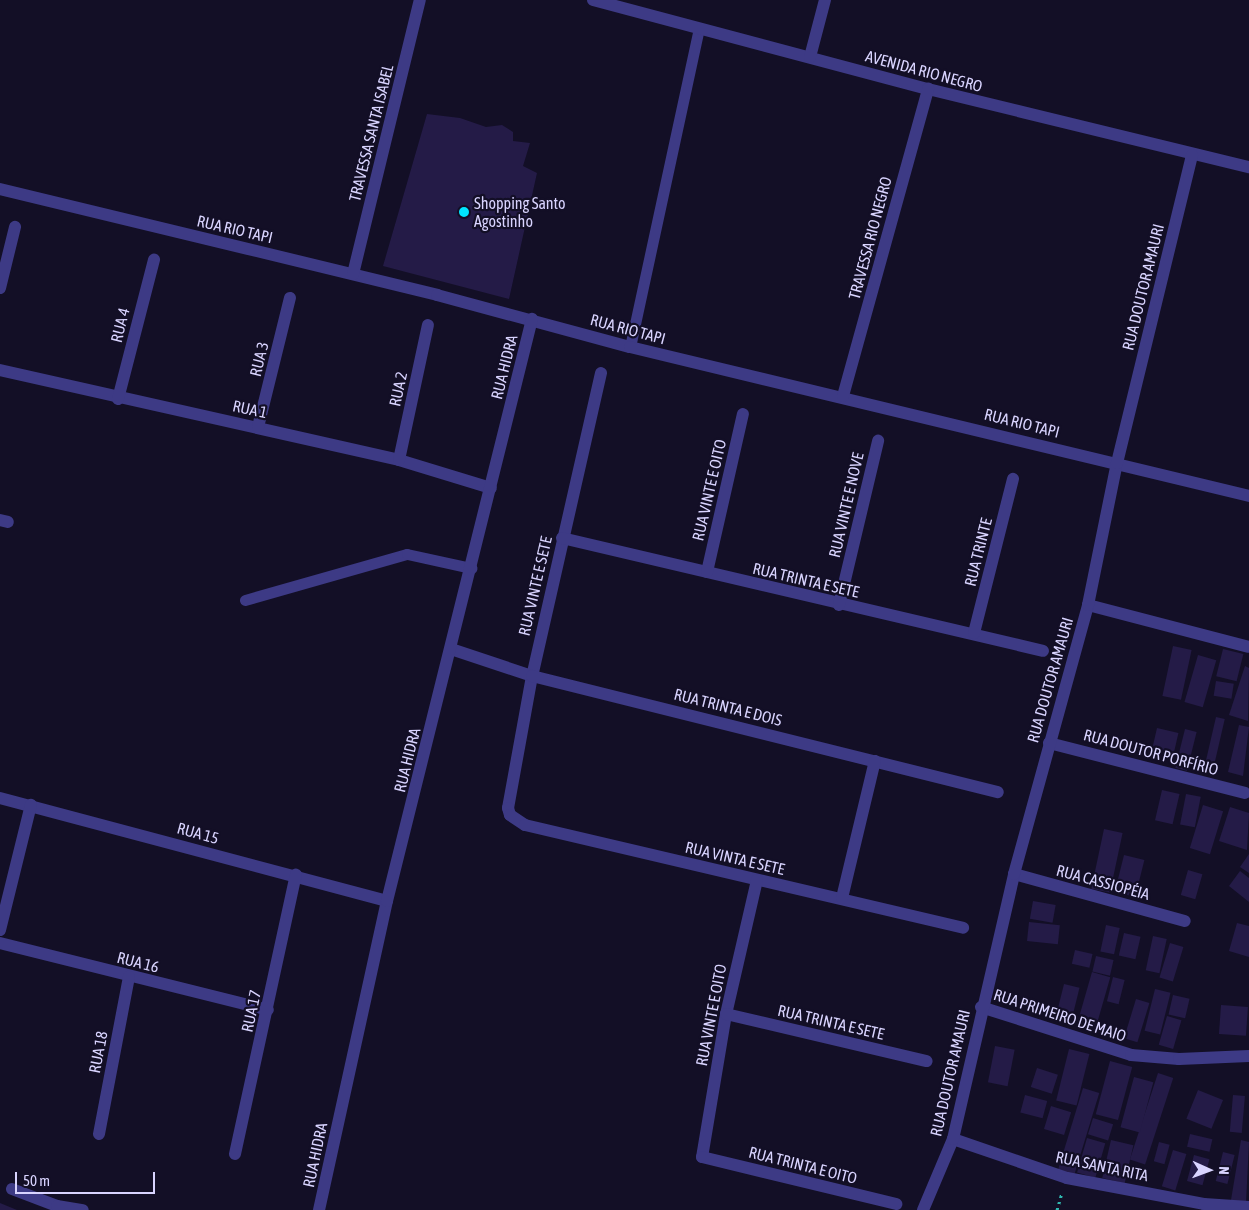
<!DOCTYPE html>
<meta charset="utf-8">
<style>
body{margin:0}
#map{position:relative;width:1249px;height:1210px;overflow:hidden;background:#130f26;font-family:"Asap Condensed",sans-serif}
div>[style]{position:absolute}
.building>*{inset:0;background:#241b47;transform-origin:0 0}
.path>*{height:3px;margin-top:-1.5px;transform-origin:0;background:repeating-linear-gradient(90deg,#2fb8b0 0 2.5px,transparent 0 6.5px)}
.lane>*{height:11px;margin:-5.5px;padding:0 5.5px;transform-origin:5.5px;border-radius:5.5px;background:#3d3a85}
.street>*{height:12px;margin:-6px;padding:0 6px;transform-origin:6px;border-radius:6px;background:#3d3a85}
.dots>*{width:14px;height:14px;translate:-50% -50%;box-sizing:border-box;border:2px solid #130f26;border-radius:50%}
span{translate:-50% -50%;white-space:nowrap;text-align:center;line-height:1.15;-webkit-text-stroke:4.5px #130f26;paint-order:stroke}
.street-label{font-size:16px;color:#d9d4ff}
.poi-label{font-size:16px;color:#d9d4ff}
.left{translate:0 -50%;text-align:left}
.north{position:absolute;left:1184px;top:1145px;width:50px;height:50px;-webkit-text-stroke:4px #130f26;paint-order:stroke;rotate:92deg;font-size:14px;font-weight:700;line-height:20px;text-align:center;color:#d9d4ff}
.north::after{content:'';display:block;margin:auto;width:18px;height:22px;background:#d9d4ff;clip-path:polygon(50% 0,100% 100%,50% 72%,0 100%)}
.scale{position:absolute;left:15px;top:1172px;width:140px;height:22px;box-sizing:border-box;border:2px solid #d9d4ff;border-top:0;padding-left:6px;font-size:15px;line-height:18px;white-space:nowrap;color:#d9d4ff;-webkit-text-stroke:4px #130f26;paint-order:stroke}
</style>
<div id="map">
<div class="building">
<i style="clip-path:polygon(427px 114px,460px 118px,486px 127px,502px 125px,513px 132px,513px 141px,530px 143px,523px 166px,537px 173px,509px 299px,383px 266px)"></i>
<i style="left:1173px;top:646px;width:19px;height:51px;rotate:12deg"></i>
<i style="left:1223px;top:649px;width:21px;height:28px;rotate:14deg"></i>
<i style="left:1198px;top:655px;width:19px;height:49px;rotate:16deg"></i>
<i style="clip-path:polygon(1245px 666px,1249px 668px,1248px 721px,1229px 715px)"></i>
<i style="left:1216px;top:681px;width:18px;height:15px;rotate:9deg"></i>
<i style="left:1216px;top:717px;width:9px;height:55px;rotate:13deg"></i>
<i style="clip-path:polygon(1239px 725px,1249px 727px,1243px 776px,1228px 772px)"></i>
<i style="left:1157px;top:728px;width:22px;height:21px;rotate:13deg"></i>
<i style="left:1185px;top:729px;width:12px;height:40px;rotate:14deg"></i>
<i style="left:1162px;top:790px;width:18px;height:31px;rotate:13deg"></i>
<i style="left:1186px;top:794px;width:15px;height:31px;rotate:11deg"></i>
<i style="left:1203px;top:805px;width:21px;height:45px;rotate:17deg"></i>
<i style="clip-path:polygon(1230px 807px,1249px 813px,1247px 850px,1219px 841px)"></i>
<i style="left:1104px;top:829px;width:19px;height:61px;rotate:12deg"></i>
<i style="clip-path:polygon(1249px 854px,1249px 873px,1240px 867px)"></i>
<i style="left:1124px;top:855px;width:21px;height:38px;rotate:14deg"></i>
<i style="left:1188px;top:870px;width:15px;height:26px;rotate:16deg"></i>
<i style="clip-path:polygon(1240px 871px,1249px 878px,1249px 902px,1229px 886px)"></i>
<i style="left:1033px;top:901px;width:23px;height:18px;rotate:10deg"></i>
<i style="left:1029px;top:922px;width:31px;height:19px;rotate:6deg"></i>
<i style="clip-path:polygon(1237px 923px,1249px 926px,1249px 957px,1229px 951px)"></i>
<i style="left:1106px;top:925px;width:14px;height:27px;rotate:12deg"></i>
<i style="left:1124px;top:933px;width:17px;height:23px;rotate:13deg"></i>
<i style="left:1153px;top:936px;width:14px;height:35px;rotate:12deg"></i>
<i style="left:1170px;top:943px;width:14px;height:36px;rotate:17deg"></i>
<i style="left:1075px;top:950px;width:18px;height:14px;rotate:13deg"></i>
<i style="left:1096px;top:956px;width:18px;height:16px;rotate:13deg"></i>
<i style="left:1092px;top:972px;width:19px;height:52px;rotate:16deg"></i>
<i style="left:1113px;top:977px;width:12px;height:25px;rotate:14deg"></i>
<i style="left:1064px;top:984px;width:16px;height:30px;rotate:14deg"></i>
<i style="left:1155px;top:989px;width:16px;height:43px;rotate:14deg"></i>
<i style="left:1173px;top:995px;width:17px;height:20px;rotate:13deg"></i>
<i style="left:1136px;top:999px;width:14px;height:41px;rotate:17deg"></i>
<i style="left:1221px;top:1005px;width:27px;height:29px;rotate:4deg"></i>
<i style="left:1167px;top:1016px;width:15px;height:30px;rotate:16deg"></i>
<i style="left:995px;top:1046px;width:20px;height:37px;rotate:11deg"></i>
<i style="left:1069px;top:1049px;width:21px;height:53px;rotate:14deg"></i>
<i style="left:1110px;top:1061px;width:23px;height:55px;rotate:15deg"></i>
<i style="left:1037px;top:1068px;width:22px;height:20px;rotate:18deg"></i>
<i style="left:1158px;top:1073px;width:16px;height:91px;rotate:18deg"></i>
<i style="left:1134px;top:1077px;width:20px;height:52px;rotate:15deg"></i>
<i style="left:1083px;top:1088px;width:17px;height:87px;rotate:17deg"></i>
<i style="left:1198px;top:1090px;width:27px;height:31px;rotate:22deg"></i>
<i style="left:1025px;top:1095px;width:23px;height:18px;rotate:15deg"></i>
<i style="left:1233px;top:1095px;width:12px;height:37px;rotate:5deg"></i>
<i style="left:1051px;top:1106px;width:21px;height:24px;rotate:17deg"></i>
<i style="left:1093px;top:1118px;width:21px;height:17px;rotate:17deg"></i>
<i style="left:1190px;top:1134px;width:23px;height:13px;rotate:13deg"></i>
<i style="left:1087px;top:1138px;width:19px;height:36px;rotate:16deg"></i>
<i style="left:1111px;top:1140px;width:23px;height:39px;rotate:13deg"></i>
<i style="clip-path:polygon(1241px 1140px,1249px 1142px,1246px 1203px,1231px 1200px)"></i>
<i style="left:1159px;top:1142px;width:11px;height:20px;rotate:15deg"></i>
<i style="left:1173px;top:1150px;width:14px;height:38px;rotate:17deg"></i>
<i style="left:1223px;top:1152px;width:12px;height:30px;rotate:14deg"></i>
<i style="left:1194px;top:1155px;width:16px;height:27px;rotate:15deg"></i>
<i style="clip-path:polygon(0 1203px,17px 1210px,0 1210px)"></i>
</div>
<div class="path">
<i style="left:1057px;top:1210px;width:18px;rotate:-74deg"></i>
</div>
<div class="lane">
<i style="left:630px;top:347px;width:325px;rotate:-77.8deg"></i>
<i style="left:245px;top:600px;width:168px;rotate:-15.9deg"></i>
<i style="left:407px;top:554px;width:66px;rotate:12.3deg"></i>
</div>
<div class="street">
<i style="left:593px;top:0;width:347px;rotate:14.9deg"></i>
<i style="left:928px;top:89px;width:330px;rotate:13.7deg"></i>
<i style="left:810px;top:57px;width:59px;rotate:-75.3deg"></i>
<i style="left:0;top:189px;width:450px;rotate:13.6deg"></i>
<i style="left:437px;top:295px;width:200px;rotate:15.1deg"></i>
<i style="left:630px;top:347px;width:637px;rotate:13.53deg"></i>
<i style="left:353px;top:274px;width:282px;rotate:-76.3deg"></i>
<i style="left:0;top:288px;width:63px;rotate:-76.2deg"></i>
<i style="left:0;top:370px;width:409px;rotate:12.7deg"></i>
<i style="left:399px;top:460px;width:96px;rotate:16.9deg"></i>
<i style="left:601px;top:373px;width:311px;rotate:102.8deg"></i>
<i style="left:532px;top:676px;width:134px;rotate:100.3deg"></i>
<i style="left:508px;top:808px;width:7px;rotate:74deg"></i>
<i style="left:510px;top:815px;width:18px;rotate:34deg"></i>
<i style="left:525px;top:825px;width:450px;rotate:13.2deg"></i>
<i style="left:843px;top:396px;width:319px;rotate:-74.5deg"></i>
<i style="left:118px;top:399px;width:144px;rotate:-75.5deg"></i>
<i style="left:258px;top:427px;width:133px;rotate:-76.1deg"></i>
<i style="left:399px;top:460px;width:138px;rotate:-77.9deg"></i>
<i style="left:0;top:520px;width:8px;rotate:14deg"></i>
<i style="left:562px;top:538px;width:494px;rotate:13.2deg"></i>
<i style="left:707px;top:572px;width:162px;rotate:-77.2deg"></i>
<i style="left:839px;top:605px;width:169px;rotate:-76.6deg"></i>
<i style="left:1088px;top:605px;width:166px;rotate:14.6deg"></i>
<i style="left:974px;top:633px;width:159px;rotate:-75.8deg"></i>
<i style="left:451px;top:649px;width:85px;rotate:18.4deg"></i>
<i style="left:532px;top:676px;width:480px;rotate:14deg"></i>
<i style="left:1049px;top:743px;width:202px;rotate:14.3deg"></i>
<i style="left:0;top:798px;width:400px;rotate:14.9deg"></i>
<i style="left:1014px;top:874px;width:177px;rotate:15.4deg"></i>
<i style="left:757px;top:880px;width:138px;rotate:103deg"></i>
<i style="left:726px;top:1014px;width:145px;rotate:99.5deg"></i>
<i style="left:702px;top:1157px;width:200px;rotate:13.6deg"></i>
<i style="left:842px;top:898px;width:141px;rotate:-76.5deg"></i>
<i style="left:0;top:930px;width:129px;rotate:-76.1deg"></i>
<i style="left:0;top:943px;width:276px;rotate:14deg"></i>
<i style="left:981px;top:1007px;width:157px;rotate:17.7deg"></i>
<i style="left:1131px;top:1055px;width:48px;rotate:4.8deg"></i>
<i style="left:1179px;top:1059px;width:70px;rotate:-2.5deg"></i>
<i style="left:726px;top:1014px;width:206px;rotate:13.2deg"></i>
<i style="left:99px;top:1134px;width:160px;rotate:-79.2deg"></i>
<i style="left:953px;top:1139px;width:120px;rotate:18.9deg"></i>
<i style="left:1067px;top:1178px;width:139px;rotate:10.7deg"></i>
<i style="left:1204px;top:1204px;width:45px;rotate:3.8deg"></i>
<i style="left:235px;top:1154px;width:286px;rotate:-77.7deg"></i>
<i style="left:12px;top:1189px;width:48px;rotate:20.7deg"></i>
<i style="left:57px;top:1206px;width:26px;rotate:9deg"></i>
<i style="left:319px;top:1210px;width:316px;rotate:-77.6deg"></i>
<i style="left:387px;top:901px;width:600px;rotate:-76.01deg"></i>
<i style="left:923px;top:1210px;width:77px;rotate:-67.1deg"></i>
<i style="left:953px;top:1139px;width:272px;rotate:-77deg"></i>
<i style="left:1014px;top:874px;width:279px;rotate:-74.6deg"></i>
<i style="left:1088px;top:605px;width:145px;rotate:-78.5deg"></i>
<i style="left:1117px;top:463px;width:317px;rotate:-76.3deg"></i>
</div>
<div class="dots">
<i style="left:464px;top:212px;background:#00e5ff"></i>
</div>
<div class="street-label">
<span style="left:924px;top:71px;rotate:15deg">AVENIDA RIO NEGRO</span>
<span style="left:371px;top:133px;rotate:-76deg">TRAVESSA SANTA ISABEL</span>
<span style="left:235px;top:229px;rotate:13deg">RUA RIO TAPI</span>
<span style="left:870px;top:238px;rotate:-75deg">TRAVESSA RIO NEGRO</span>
<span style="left:1143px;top:287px;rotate:-76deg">RUA DOUTOR AMAURI</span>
<span style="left:120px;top:325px;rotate:-76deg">RUA 4</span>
<span style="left:628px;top:329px;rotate:15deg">RUA RIO TAPI</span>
<span style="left:259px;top:359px;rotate:-76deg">RUA 3</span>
<span style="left:504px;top:367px;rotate:-76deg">RUA HIDRA</span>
<span style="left:398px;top:389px;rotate:-78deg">RUA 2</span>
<span style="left:250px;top:409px;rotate:12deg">RUA 1</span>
<span style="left:1022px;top:423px;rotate:14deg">RUA RIO TAPI</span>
<span style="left:709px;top:490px;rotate:-77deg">RUA VINTE E OITO</span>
<span style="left:846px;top:505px;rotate:-77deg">RUA VINTE E NOVE</span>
<span style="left:978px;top:552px;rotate:-76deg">RUA TRINTE</span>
<span style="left:806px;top:580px;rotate:13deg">RUA TRINTA E SETE</span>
<span style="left:535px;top:586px;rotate:-77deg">RUA VINTE E SETE</span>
<span style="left:1050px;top:680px;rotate:-74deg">RUA DOUTOR AMAURI</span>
<span style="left:728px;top:707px;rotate:14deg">RUA TRINTA E DOIS</span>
<span style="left:1151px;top:752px;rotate:15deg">RUA DOUTOR PORFÍRIO</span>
<span style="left:407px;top:760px;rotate:-76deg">RUA HIDRA</span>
<span style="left:198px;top:833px;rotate:15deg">RUA 15</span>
<span style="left:735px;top:858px;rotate:13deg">RUA VINTA E SETE</span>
<span style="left:1103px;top:882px;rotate:15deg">RUA CASSIOPÉIA</span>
<span style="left:138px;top:962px;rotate:14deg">RUA 16</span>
<span style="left:251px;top:1011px;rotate:-78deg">RUA 17</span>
<span style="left:711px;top:1015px;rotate:-79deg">RUA VINTE E OITO</span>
<span style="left:1060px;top:1015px;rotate:18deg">RUA PRIMEIRO DE MAIO</span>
<span style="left:831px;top:1022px;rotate:13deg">RUA TRINTA E SETE</span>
<span style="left:98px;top:1052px;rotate:-79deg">RUA 18</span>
<span style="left:950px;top:1073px;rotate:-77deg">RUA DOUTOR AMAURI</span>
<span style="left:315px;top:1155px;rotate:-78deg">RUA HIDRA</span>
<span style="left:803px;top:1165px;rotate:14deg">RUA TRINTA E OITO</span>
<span style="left:1102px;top:1166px;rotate:12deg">RUA SANTA RITA</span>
</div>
<div class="poi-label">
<span class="left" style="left:474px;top:212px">Shopping Santo<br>Agostinho</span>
</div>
<div class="north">N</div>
<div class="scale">50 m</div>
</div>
